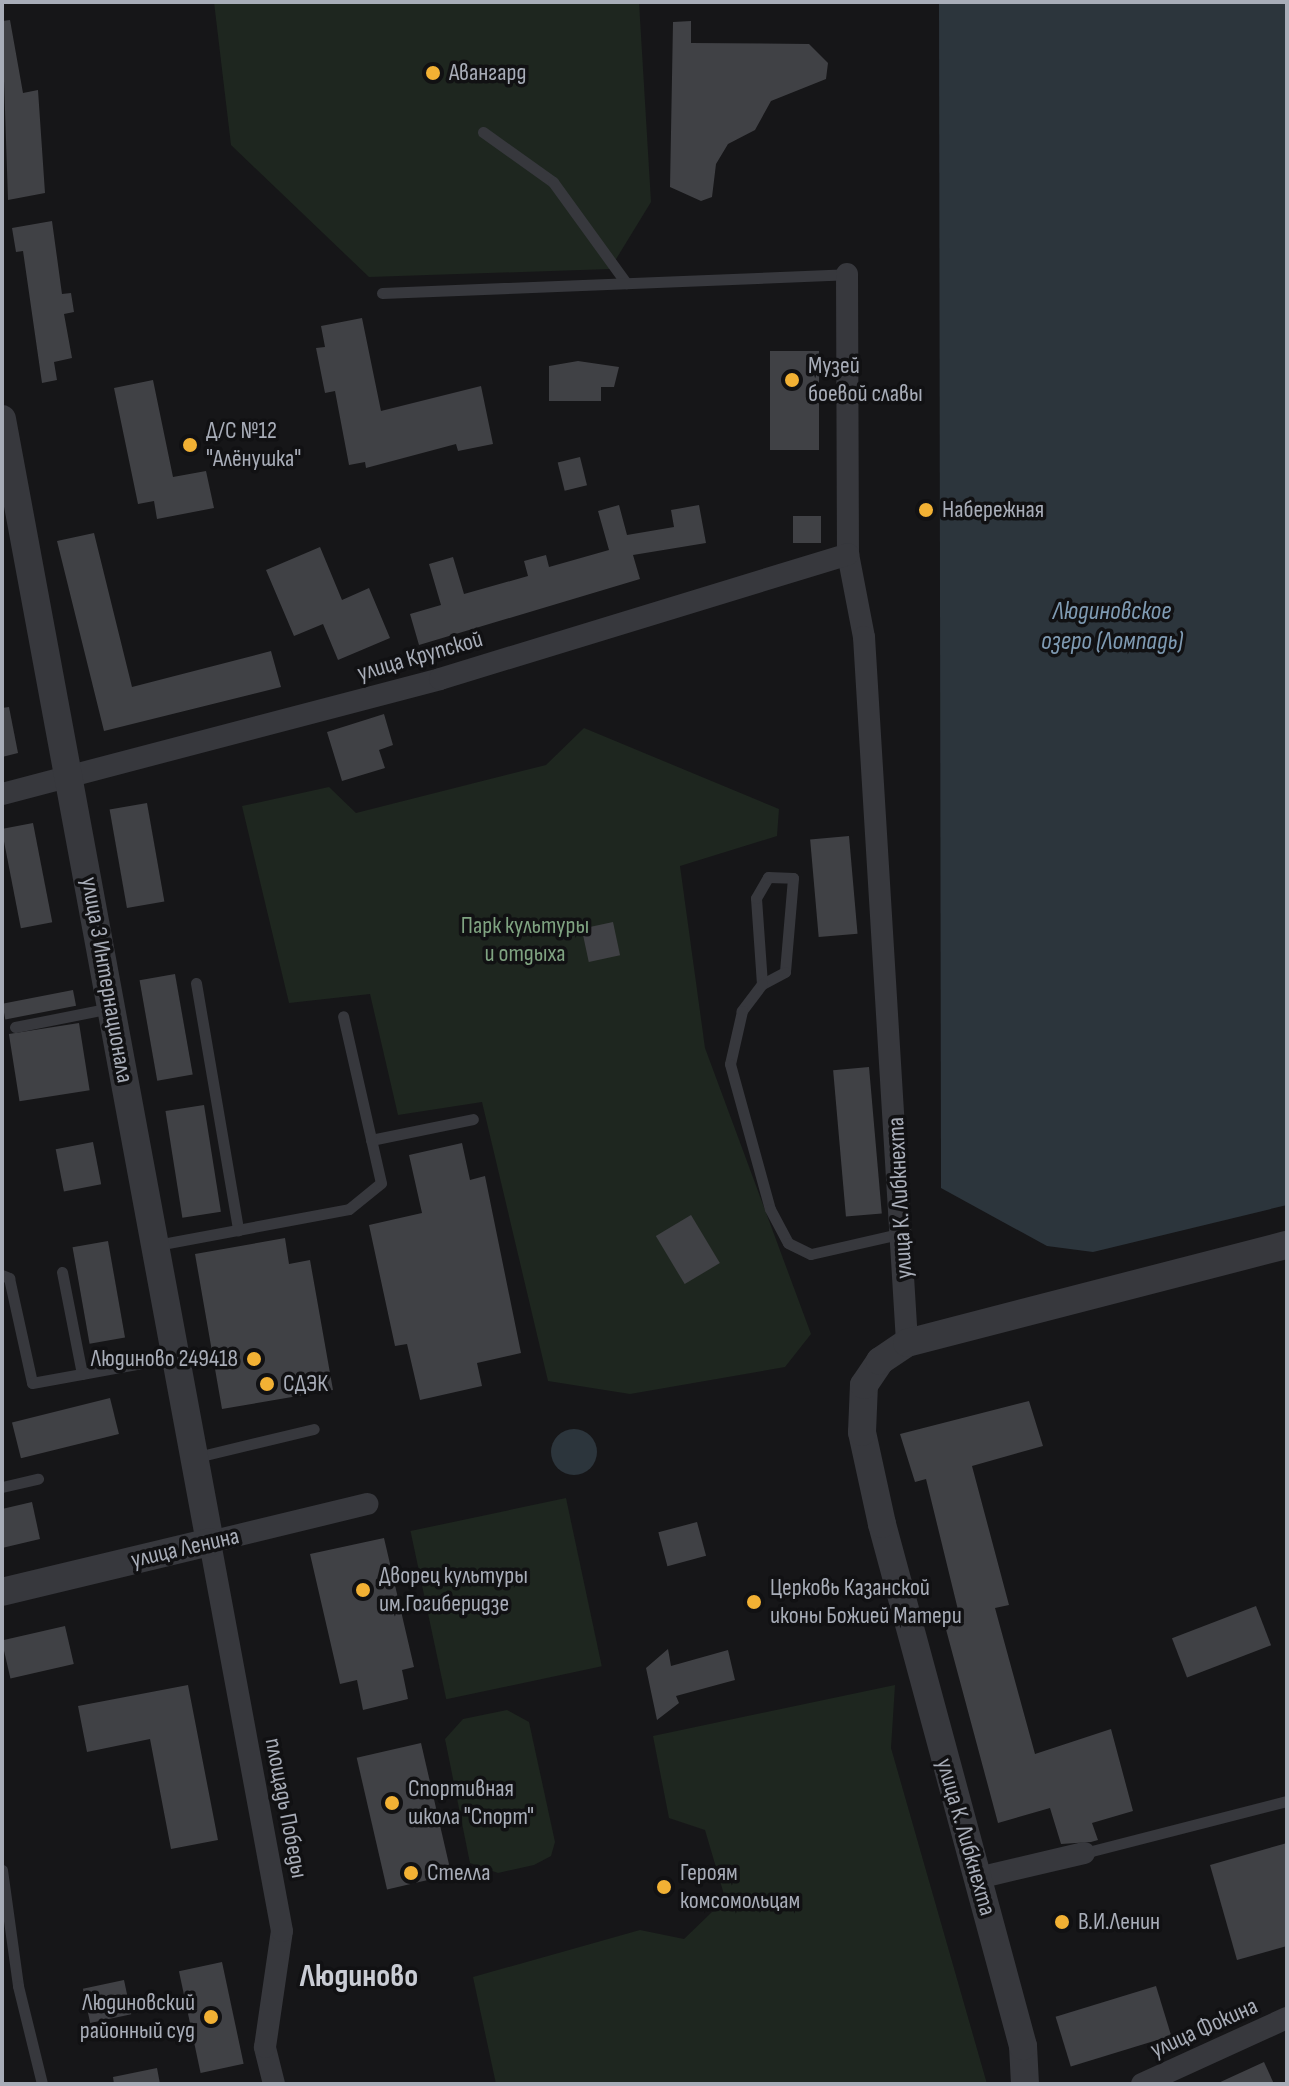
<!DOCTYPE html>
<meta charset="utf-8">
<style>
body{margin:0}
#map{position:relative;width:1289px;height:2086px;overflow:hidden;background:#161618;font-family:"Sofia Sans Condensed",sans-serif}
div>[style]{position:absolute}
.green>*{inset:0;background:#1e261f;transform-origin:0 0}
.water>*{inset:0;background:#2c353c}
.round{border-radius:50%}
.building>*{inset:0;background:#404145;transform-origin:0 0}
.service>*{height:11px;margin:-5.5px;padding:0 5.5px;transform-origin:5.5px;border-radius:5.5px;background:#37383d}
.minor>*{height:22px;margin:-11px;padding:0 11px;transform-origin:11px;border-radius:11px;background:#37383d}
.tertiary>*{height:28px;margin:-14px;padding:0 14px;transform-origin:14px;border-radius:14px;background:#37383d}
.dots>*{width:22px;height:22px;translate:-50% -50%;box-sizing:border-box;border:4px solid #111113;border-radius:50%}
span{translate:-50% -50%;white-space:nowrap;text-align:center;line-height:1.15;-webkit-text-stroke:7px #111113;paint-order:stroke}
.poi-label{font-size:24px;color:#a8adb8}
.left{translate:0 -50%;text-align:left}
.right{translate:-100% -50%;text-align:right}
.street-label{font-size:24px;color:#a8adb8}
.park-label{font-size:24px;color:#7fa381}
.water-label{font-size:26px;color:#7f9bb3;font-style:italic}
.district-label{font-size:32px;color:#c9ccd4;font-weight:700}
.frame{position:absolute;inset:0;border:4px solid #a8adb8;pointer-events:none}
</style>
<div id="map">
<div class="green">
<i style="clip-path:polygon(214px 2px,639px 2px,651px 202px,610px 269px,369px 277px,231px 145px)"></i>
<i style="clip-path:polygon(584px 728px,779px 809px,777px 836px,680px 866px,705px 1048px,811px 1334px,785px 1367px,630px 1394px,548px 1381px,482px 1102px,398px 1115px,370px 994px,289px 1003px,242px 806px,329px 787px,356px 813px,546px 765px)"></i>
<i style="left:566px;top:1498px;width:172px;height:159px;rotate:78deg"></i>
<i style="clip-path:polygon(895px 1685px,891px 1748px,987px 2084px,496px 2084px,473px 1977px,640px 1930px,684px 1939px,712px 1912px,728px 1908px,705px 1830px,669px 1818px,653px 1736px)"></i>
<i style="clip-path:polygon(507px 1710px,529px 1722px,555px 1842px,551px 1856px,534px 1865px,498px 1873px,470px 1863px,445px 1739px,463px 1719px)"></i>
</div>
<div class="water">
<i style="clip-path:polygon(939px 2px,1287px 2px,1287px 1205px,1093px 1252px,1047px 1246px,941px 1188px)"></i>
<i class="round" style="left:551px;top:1429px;width:46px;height:46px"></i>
</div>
<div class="building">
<i style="clip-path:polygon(10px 20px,23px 93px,38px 90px,45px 193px,8px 200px,2px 21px)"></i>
<i style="clip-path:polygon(691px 21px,691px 43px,809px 44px,828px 63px,826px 79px,771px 101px,755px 130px,728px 144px,716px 164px,712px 197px,701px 201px,670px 187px,673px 22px)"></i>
<i style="clip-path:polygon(52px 221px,62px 294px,71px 293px,74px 312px,64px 314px,72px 358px,54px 362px,57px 380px,42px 383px,23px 251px,16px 252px,12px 228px)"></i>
<i style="clip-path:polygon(362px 318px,381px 411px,481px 386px,493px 444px,458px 451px,456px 444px,366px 468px,365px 462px,349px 465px,335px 391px,325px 393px,316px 348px,325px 347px,321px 326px)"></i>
<i style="left:770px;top:351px;width:49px;height:99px"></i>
<i style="clip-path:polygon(578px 361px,619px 367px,614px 387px,601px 387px,601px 401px,549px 401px,549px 366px)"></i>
<i style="clip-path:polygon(153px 380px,173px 477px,206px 471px,214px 508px,157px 519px,154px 501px,138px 504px,114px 388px)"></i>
<i style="left:580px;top:457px;width:29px;height:23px;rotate:76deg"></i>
<i style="clip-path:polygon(619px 505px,627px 535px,674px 527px,671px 510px,699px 505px,706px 543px,633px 555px,640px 579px,419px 645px,410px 614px,441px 605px,429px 564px,453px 557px,464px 594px,528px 576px,524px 561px,546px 555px,549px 567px,609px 550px,598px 511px)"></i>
<i style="left:793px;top:516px;width:28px;height:27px"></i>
<i style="clip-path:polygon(94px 533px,132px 687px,271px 651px,281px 687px,104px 731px,57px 541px)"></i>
<i style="clip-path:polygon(320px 547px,342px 600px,369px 588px,390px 638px,338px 660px,323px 624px,294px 636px,266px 570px)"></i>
<i style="clip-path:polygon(9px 707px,18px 753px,2px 757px,2px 708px)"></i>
<i style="clip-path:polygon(384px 714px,393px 745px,379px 750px,385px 768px,342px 781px,327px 732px)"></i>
<i style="left:147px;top:803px;width:100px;height:38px;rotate:80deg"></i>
<i style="left:33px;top:823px;width:101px;height:32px;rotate:79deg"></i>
<i style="left:849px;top:836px;width:98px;height:39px;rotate:85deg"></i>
<i style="left:613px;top:922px;width:34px;height:32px;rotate:78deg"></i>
<i style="left:175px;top:974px;width:102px;height:36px;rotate:80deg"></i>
<i style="left:73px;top:990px;width:16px;height:72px;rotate:79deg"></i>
<i style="left:79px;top:1023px;width:68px;height:71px;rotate:81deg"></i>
<i style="left:869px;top:1067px;width:147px;height:36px;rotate:85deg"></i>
<i style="left:204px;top:1105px;width:108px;height:39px;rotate:81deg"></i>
<i style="left:93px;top:1142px;width:43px;height:38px;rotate:79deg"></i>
<i style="clip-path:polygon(462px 1143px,470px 1180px,485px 1176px,521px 1353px,477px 1363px,482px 1386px,420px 1400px,407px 1344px,395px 1346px,369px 1225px,422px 1213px,409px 1155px)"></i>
<i style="left:691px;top:1215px;width:56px;height:41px;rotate:59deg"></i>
<i style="clip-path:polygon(285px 1238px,289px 1264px,310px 1260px,333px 1390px,222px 1409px,195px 1254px)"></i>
<i style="left:108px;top:1241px;width:98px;height:36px;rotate:80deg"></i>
<i style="left:110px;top:1398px;width:37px;height:101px;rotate:76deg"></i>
<i style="clip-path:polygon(1029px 1401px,1043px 1446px,972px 1466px,1009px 1605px,995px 1608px,1035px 1754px,1111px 1729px,1133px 1811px,1092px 1823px,1098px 1840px,1091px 1842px,1061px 1844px,1050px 1808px,998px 1823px,944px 1622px,960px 1618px,926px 1479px,915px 1482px,900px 1434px)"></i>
<i style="clip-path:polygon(32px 1502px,40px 1539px,2px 1548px,2px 1509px)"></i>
<i style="left:697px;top:1522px;width:35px;height:40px;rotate:75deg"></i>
<i style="clip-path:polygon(384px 1538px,414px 1667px,402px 1670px,408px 1699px,363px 1710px,357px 1680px,340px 1684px,310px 1554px)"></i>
<i style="left:1256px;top:1606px;width:42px;height:90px;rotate:69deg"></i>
<i style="left:65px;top:1626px;width:39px;height:65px;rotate:77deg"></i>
<i style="clip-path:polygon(668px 1649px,671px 1666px,728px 1650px,735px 1680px,676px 1696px,679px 1703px,657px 1720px,646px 1668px)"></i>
<i style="clip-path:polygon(188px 1685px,218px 1840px,171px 1849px,150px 1739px,87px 1752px,78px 1706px)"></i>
<i style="left:421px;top:1743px;width:135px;height:66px;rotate:77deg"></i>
<i style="clip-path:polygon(1287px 1843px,1287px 1946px,1237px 1960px,1210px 1865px)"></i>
<i style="left:222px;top:1962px;width:104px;height:44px;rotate:78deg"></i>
<i style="left:124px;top:1980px;width:35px;height:42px;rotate:78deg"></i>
<i style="left:1156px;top:1986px;width:52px;height:105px;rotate:73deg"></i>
<i style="clip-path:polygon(1264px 2062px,1274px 2084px,1216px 2084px)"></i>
<i style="clip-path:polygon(157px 2068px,160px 2084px,114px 2084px,113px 2077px)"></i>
</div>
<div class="service">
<i style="left:483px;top:132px;width:86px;rotate:35.5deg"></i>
<i style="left:553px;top:182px;width:125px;rotate:54.1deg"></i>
<i style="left:382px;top:293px;width:465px;rotate:-2.3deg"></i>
<i style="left:196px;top:983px;width:251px;rotate:80.3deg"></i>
<i style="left:762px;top:984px;width:86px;rotate:-94deg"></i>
<i style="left:756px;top:898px;width:24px;rotate:-60deg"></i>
<i style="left:768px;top:877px;width:25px;rotate:2deg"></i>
<i style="left:793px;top:878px;width:94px;rotate:94.9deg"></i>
<i style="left:785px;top:972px;width:26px;rotate:152deg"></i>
<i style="left:762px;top:984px;width:34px;rotate:127deg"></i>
<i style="left:742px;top:1011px;width:54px;rotate:102.8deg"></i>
<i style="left:730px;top:1064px;width:150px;rotate:74.6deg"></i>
<i style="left:770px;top:1209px;width:38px;rotate:62deg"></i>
<i style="left:788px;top:1243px;width:25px;rotate:26deg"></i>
<i style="left:811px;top:1254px;width:94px;rotate:-12.9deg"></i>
<i style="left:15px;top:1027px;width:98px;rotate:-11.2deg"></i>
<i style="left:371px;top:1140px;width:104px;rotate:-11.6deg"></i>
<i style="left:157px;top:1245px;width:195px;rotate:-10.6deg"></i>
<i style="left:349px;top:1209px;width:41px;rotate:-39.1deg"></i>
<i style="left:381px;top:1183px;width:171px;rotate:-102.8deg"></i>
<i style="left:62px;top:1272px;width:104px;rotate:78.9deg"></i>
<i style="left:2px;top:1275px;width:8px;rotate:23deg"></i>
<i style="left:9px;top:1278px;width:107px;rotate:77.6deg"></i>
<i style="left:32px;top:1383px;width:145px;rotate:-10.3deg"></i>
<i style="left:197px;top:1457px;width:120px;rotate:-13.5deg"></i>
<i style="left:2px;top:1487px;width:37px;rotate:-13deg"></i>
<i style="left:1084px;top:1853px;width:210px;rotate:-14.4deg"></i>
<i style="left:2px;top:1870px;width:117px;rotate:82.1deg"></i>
<i style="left:18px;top:1986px;width:101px;rotate:76.2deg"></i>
</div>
<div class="minor">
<i style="left:847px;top:274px;width:280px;rotate:89.8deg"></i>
<i style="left:848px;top:554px;width:85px;rotate:79.1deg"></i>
<i style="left:864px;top:637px;width:707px;rotate:86.51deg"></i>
<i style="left:2px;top:794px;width:453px;rotate:-14.7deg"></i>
<i style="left:440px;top:679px;width:427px;rotate:-17deg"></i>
<i style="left:978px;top:1878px;width:109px;rotate:-13.3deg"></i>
<i style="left:274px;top:2084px;width:38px;rotate:-104deg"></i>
<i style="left:265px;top:2047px;width:117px;rotate:-81.7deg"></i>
<i style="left:282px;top:1931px;width:396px;rotate:-100.5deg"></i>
<i style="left:210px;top:1542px;width:162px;rotate:-13.6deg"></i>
<i style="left:1142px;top:2084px;width:159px;rotate:-24.5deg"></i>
</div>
<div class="tertiary">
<i style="left:2px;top:419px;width:1142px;rotate:79.51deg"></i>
<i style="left:210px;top:1542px;width:214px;rotate:166.5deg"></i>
<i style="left:1025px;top:2084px;width:38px;rotate:-93deg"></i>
<i style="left:1023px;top:2046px;width:541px;rotate:-105.12deg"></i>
<i style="left:882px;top:1524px;width:94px;rotate:-102.3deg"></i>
<i style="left:862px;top:1432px;width:47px;rotate:-87.6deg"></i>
<i style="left:864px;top:1385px;width:29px;rotate:-56deg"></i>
<i style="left:880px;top:1361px;width:32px;rotate:-34deg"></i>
<i style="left:907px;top:1343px;width:392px;rotate:-14.5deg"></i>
</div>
<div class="dots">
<i style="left:433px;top:73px;background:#f2b134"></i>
<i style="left:792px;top:380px;background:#f2b134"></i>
<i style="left:190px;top:445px;background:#f2b134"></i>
<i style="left:926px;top:510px;background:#f2b134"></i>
<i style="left:254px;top:1359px;background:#f2b134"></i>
<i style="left:267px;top:1384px;background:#f2b134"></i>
<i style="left:363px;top:1590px;background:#f2b134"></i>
<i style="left:754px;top:1602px;background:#f2b134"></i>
<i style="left:392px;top:1803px;background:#f2b134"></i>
<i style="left:411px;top:1873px;background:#f2b134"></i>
<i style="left:664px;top:1887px;background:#f2b134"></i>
<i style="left:1062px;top:1922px;background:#f2b134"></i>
<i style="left:211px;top:2017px;background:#f2b134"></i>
</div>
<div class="poi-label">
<span class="left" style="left:449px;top:73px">Авангард</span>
<span class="left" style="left:808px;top:380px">Музей<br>боевой славы</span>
<span class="left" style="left:206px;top:445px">Д/С №12<br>"Алёнушка"</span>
<span class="left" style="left:942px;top:510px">Набережная</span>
<span class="right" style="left:238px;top:1359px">Людиново 249418</span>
<span class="left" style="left:283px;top:1384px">СДЭК</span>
<span class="left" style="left:379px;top:1590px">Дворец культуры<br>им.Гогиберидзе</span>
<span class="left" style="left:770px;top:1602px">Церковь Казанской<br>иконы Божией Матери</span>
<span class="left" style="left:408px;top:1803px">Спортивная<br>школа "Спорт"</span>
<span class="left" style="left:427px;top:1873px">Стелла</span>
<span class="left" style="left:680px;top:1887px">Героям<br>комсомольцам</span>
<span class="left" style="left:1078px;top:1922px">В.И.Ленин</span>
<span class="right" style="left:195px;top:2017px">Людиновский<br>районный суд</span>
</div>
<div class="street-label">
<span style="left:420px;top:656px;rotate:-16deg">улица Крупской</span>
<span style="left:107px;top:980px;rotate:80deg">улица 3 Интернационала</span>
<span style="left:900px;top:1198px;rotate:-93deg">улица К. Либкнехта</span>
<span style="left:185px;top:1548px;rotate:-13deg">улица Ленина</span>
<span style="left:286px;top:1808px;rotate:79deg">площадь Победы</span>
<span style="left:966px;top:1837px;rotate:74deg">улица К. Либкнехта</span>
<span style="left:1204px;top:2028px;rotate:-24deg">улица Фокина</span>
</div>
<div class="park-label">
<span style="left:525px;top:940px">Парк культуры<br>и отдыха</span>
</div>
<div class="water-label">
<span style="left:1112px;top:627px">Людиновское<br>озеро (Ломпадь)</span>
</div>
<div class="district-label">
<span style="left:359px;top:1977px">Людиново</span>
</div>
<div class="frame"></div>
</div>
